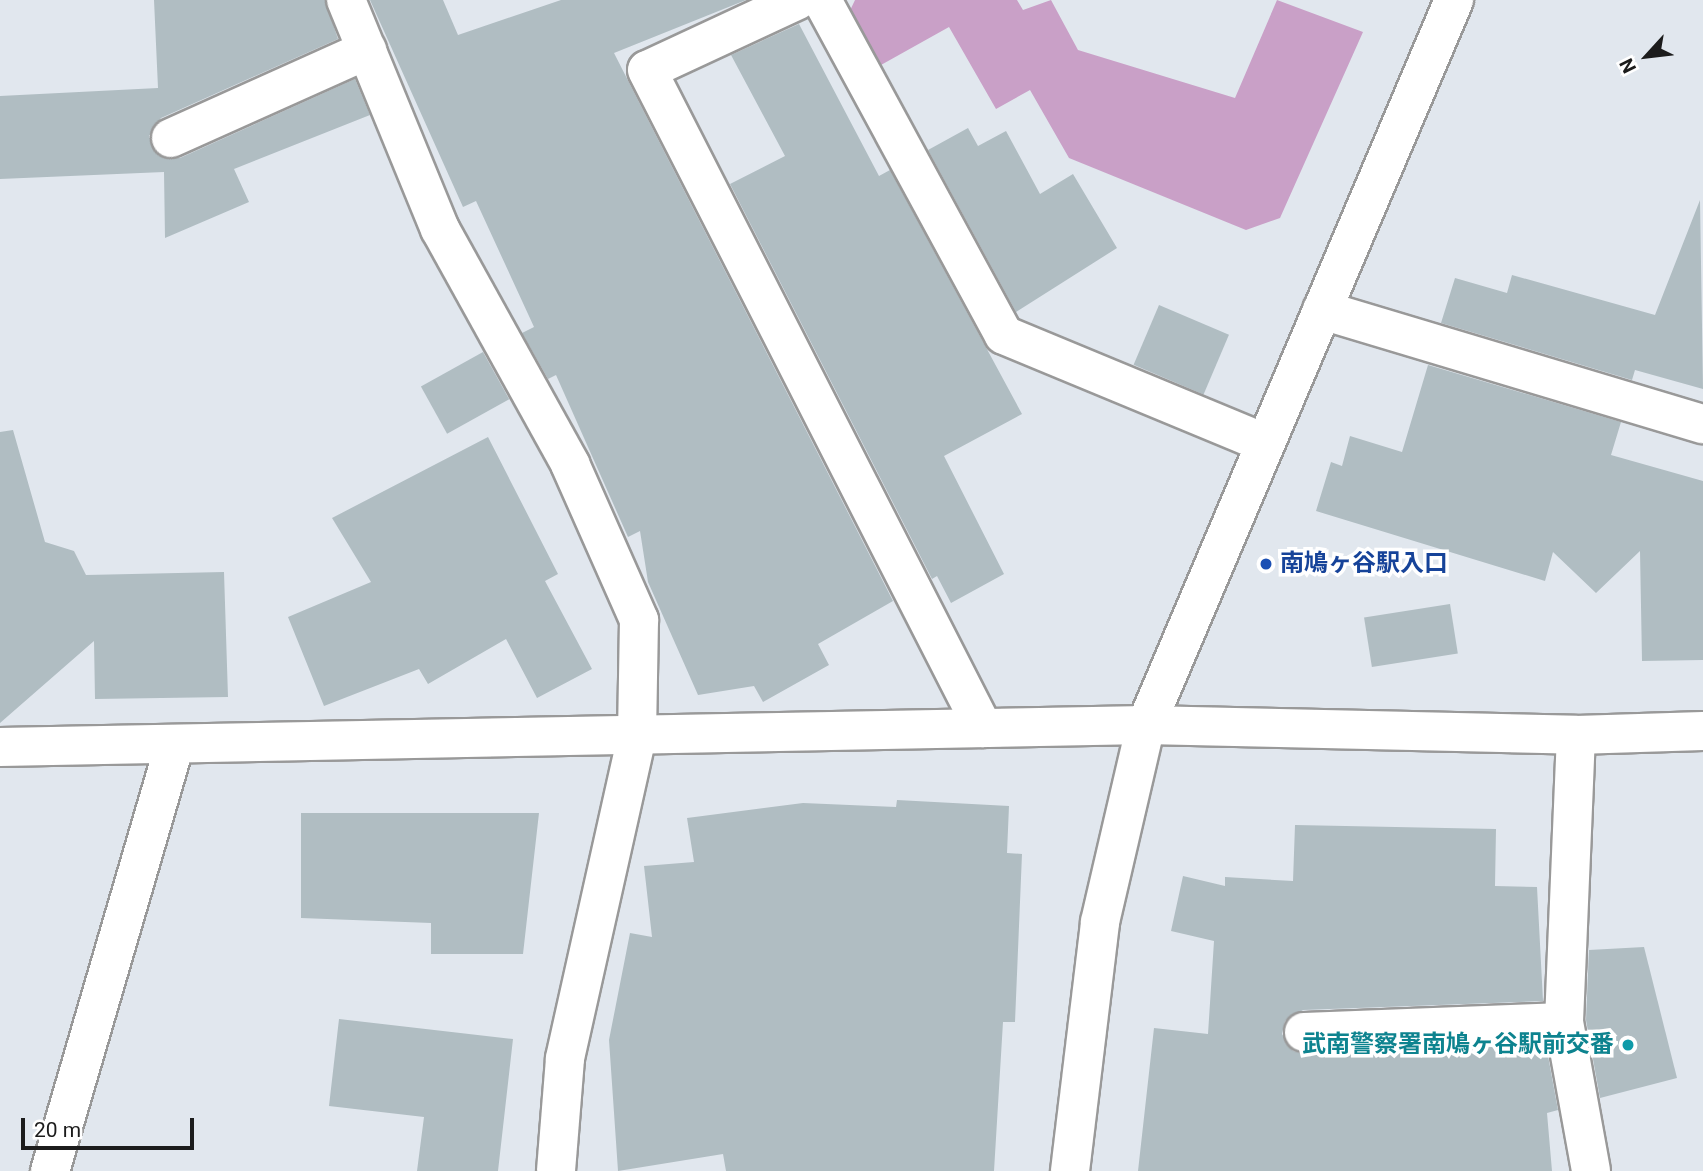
<!DOCTYPE html>
<meta charset="utf-8">
<style>
body{margin:0}
#map{position:relative;width:1703px;height:1171px;overflow:hidden;background:#e1e7ee;font-family:Roboto,"Noto Sans JP",sans-serif}
div>[style]{position:absolute}
.cemetery>*{inset:0;background:#c9a0c7}
.building>*{inset:0;background:#b0bdc2;transform-origin:0 0}
.roads{filter:drop-shadow(2px 0 #999) drop-shadow(-2px 0 #999) drop-shadow(0 2px #999) drop-shadow(0 -2px #999)}
.minor>*{height:38px;margin:-19px;padding:0 19px;transform-origin:19px;border-radius:19px;background:#fff}
.dots>*{width:19px;height:19px;translate:-50% -50%;box-sizing:border-box;border:4px solid #fff;border-radius:50%}
span{translate:-50% -50%;white-space:nowrap;text-align:center;line-height:1.15;-webkit-text-stroke:7px #fff;paint-order:stroke}
.transit-label{font-size:24px;color:#164399;font-weight:700}
.left{translate:0 -50%;text-align:left}
.culture-label{font-size:24px;color:#0d838f;font-weight:700}
.right{translate:-100% -50%;text-align:right}
.north{position:absolute;left:1612px;top:21px;width:70px;height:70px;-webkit-text-stroke:5px #fff;paint-order:stroke;rotate:243deg;font-size:19px;font-weight:700;line-height:28px;text-align:center;color:#1c1c1c}
.north::after{content:'';display:block;margin:auto;width:24px;height:32px;background:#1c1c1c;clip-path:polygon(50% 0,100% 100%,50% 72%,0 100%)}
.scale{position:absolute;left:21px;top:1118px;width:173px;height:32px;box-sizing:border-box;border:4px solid #1c1c1c;border-top:0;padding-left:9px;font-size:21px;line-height:24px;white-space:nowrap;color:#1c1c1c;-webkit-text-stroke:5px #fff;paint-order:stroke}
</style>
<div id="map">
<div class="cemetery">
<i style="clip-path:polygon(855px 0,1017px 0,1023px 10px,1051px 0,1078px 50px,1235px 98px,1277px 0,1363px 32px,1280px 218px,1246px 230px,1069px 158px,1030px 90px,996px 109px,949px 27px,872px 70px,846px 19px)"></i>
</div>
<div class="building">
<i style="clip-path:polygon(154px 0,325px 0,338px 39px,161px 118px,149px 136px,159px 156px,180px 158px,355px 79px,370px 115px,234px 169px,249px 202px,165px 238px,164px 172px,0 179px,0 96px,158px 88px)"></i>
<i style="clip-path:polygon(370px 0,443px 0,458px 35px,561px 0,746px 0,614px 53px,893px 601px,818px 644px,829px 665px,763px 702px,754px 686px,698px 695px,648px 582px,640px 531px,628px 537px,556px 375px,548px 379px,522px 333px,534px 327px,476px 201px,463px 207px)"></i>
<i style="clip-path:polygon(799px 24px,879px 176px,890px 170px,1022px 414px,944px 456px,1004px 574px,951px 603px,937px 576px,932px 579px,730px 184px,785px 156px,731px 55px)"></i>
<i style="clip-path:polygon(968px 128px,978px 146px,1006px 131px,1040px 194px,1073px 174px,1117px 248px,1016px 312px,928px 150px)"></i>
<i style="clip-path:polygon(1700px 200px,1703px 389px,1635px 370px,1632px 380px,1441px 323px,1455px 278px,1507px 293px,1512px 275px,1655px 315px)"></i>
<i style="left:1159px;top:305px;width:76px;height:65px;rotate:23deg"></i>
<i style="left:483px;top:352px;width:54px;height:71px;rotate:61deg"></i>
<i style="clip-path:polygon(1428px 365px,1621px 422px,1611px 455px,1703px 481px,1703px 660px,1642px 661px,1640px 551px,1596px 593px,1553px 552px,1545px 581px,1316px 511px,1331px 462px,1342px 466px,1350px 436px,1402px 452px)"></i>
<i style="clip-path:polygon(13px 430px,45px 542px,74px 551px,86px 575px,224px 572px,228px 697px,95px 699px,94px 641px,0 723px,0 432px)"></i>
<i style="clip-path:polygon(488px 437px,558px 574px,545px 581px,592px 669px,537px 698px,506px 639px,428px 684px,419px 669px,324px 706px,288px 617px,371px 582px,332px 518px)"></i>
<i style="left:1450px;top:604px;width:50px;height:87px;rotate:81deg"></i>
<i style="clip-path:polygon(897px 800px,1009px 806px,1007px 853px,1022px 854px,1015px 1022px,1003px 1022px,994px 1171px,726px 1171px,723px 1154px,618px 1171px,609px 1040px,630px 933px,652px 937px,644px 866px,694px 862px,687px 818px,803px 803px,896px 807px)"></i>
<i style="clip-path:polygon(301px 813px,539px 813px,523px 954px,431px 954px,431px 923px,301px 918px)"></i>
<i style="clip-path:polygon(1295px 825px,1496px 829px,1495px 886px,1537px 887px,1543px 1001px,1303px 1010px,1285px 1021px,1282px 1034px,1293px 1051px,1305px 1054px,1546px 1045px,1558px 1110px,1547px 1113px,1552px 1171px,1138px 1171px,1154px 1028px,1208px 1034px,1214px 941px,1171px 931px,1183px 876px,1225px 886px,1225px 877px,1293px 881px)"></i>
<i style="clip-path:polygon(1644px 947px,1677px 1078px,1600px 1098px,1586px 1020px,1589px 950px)"></i>
<i style="clip-path:polygon(339px 1019px,513px 1039px,498px 1171px,417px 1171px,424px 1117px,329px 1106px)"></i>
</div>
<div class="roads">
<div class="minor">
<i style="left:346px;top:0;width:248px;rotate:67.7deg"></i>
<i style="left:440px;top:229px;width:269px;rotate:61deg"></i>
<i style="left:570px;top:464px;width:171px;rotate:66.1deg"></i>
<i style="left:639px;top:620px;width:116px;rotate:91deg"></i>
<i style="left:637px;top:736px;width:331px;rotate:102.6deg"></i>
<i style="left:565px;top:1059px;width:112px;rotate:94.6deg"></i>
<i style="left:798px;top:0;width:166px;rotate:155.1deg"></i>
<i style="left:647px;top:70px;width:739px;rotate:62.95deg"></i>
<i style="left:822px;top:0;width:381px;rotate:61.5deg"></i>
<i style="left:1004px;top:335px;width:282px;rotate:22.5deg"></i>
<i style="left:171px;top:138px;width:215px;rotate:-24.2deg"></i>
<i style="left:1322px;top:310px;width:398px;rotate:16.7deg"></i>
<i style="left:1576px;top:735px;width:287px;rotate:92.4deg"></i>
<i style="left:1564px;top:1022px;width:151px;rotate:79.7deg"></i>
<i style="left:0;top:747px;width:1146px;rotate:-1.1deg"></i>
<i style="left:1146px;top:725px;width:430px;rotate:1.3deg"></i>
<i style="left:1576px;top:735px;width:127px;rotate:-1.8deg"></i>
<i style="left:1304px;top:1032px;width:260px;rotate:-2.2deg"></i>
<i style="left:50px;top:1171px;width:443px;rotate:-73.7deg"></i>
<i style="left:1070px;top:1171px;width:251px;rotate:-83.1deg"></i>
<i style="left:1100px;top:922px;width:202px;rotate:-76.9deg"></i>
<i style="left:1146px;top:725px;width:788px;rotate:-66.98deg"></i>
</div>
</div>
<div class="dots">
<i style="left:1266px;top:564px;background:#1a4fb4"></i>
<i style="left:1628px;top:1045px;background:#0f9aa8"></i>
</div>
<div class="transit-label">
<span class="left" style="left:1280px;top:564px">南鳩ヶ谷駅入口</span>
</div>
<div class="culture-label">
<span class="right" style="left:1614px;top:1045px">武南警察署南鳩ヶ谷駅前交番</span>
</div>
<div class="north">N</div>
<div class="scale">20 m</div>
</div>
